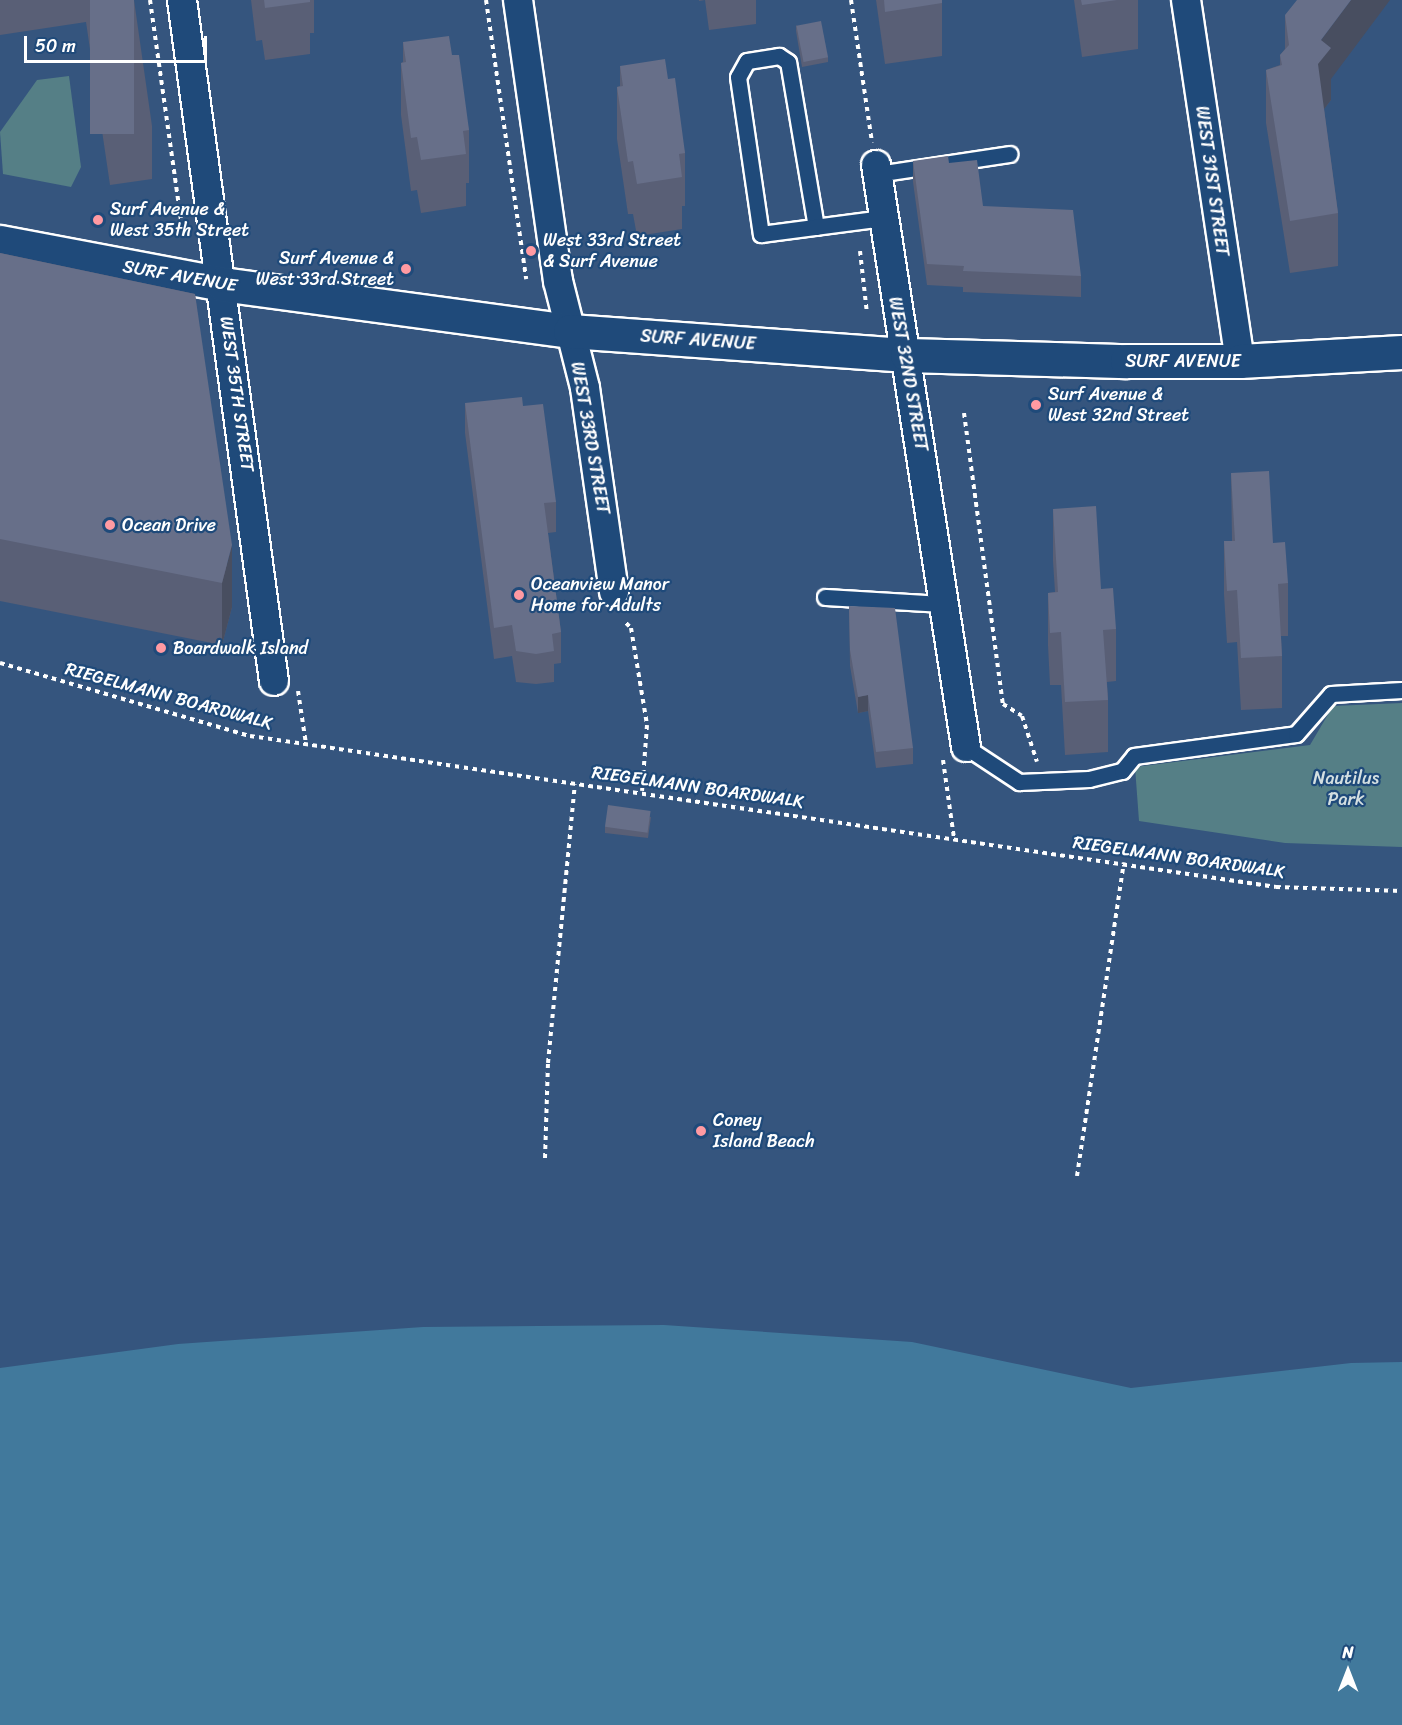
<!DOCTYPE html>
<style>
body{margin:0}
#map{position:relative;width:1402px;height:1725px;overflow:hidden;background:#35557e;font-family:Sriracha,sans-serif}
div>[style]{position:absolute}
.green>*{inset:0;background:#557f86}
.water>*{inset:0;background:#41799c}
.path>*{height:4px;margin-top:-2px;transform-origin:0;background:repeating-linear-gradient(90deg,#fff 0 4.5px,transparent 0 9px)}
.roads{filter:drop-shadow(2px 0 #fff) drop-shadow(-2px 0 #fff) drop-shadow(0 2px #fff) drop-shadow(0 -2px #fff)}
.lane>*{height:15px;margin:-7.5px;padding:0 7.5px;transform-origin:7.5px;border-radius:7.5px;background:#1f4a7a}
.street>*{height:28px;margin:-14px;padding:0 14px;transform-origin:14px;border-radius:14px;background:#1f4a7a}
.secondary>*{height:33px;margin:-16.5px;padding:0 16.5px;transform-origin:16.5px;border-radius:16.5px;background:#1f4a7a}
.wall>*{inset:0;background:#595f76}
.shaded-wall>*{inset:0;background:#484e60}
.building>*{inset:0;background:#676f89;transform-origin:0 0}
.dots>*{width:16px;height:16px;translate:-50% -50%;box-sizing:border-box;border:3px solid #1f4a7a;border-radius:50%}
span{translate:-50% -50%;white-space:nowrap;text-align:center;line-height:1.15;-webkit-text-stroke:4.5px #1f4a7a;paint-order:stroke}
.street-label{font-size:18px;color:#fff}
.poi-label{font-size:18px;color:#fff}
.left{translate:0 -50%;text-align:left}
.right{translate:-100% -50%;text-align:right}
.park-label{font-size:18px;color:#d4dfe1}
.north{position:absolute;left:1318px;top:1641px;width:60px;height:60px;-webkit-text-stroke:4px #1f4a7a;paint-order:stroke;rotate:0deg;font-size:16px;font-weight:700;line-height:24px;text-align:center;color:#fff}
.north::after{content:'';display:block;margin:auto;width:21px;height:27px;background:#fff;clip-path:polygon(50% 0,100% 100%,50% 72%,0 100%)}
.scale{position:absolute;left:24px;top:36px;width:183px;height:27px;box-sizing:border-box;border:3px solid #fff;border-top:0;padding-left:8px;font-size:18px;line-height:21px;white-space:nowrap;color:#fff;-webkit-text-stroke:4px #1f4a7a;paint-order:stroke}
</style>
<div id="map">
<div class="green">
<i style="clip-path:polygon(69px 76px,81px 167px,71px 187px,3px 174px,0 132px,37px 80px)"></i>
<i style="clip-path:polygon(1402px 703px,1402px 847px,1285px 843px,1139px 821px,1135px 767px,1310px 745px,1333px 706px)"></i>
</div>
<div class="water">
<i style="clip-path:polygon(664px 1325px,912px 1342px,1131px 1388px,1351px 1363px,1402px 1362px,1402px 1725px,0 1725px,0 1368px,178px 1344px,423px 1327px)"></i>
</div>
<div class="path">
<i style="left:150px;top:0;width:237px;rotate:82deg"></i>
<i style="left:486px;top:0;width:282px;rotate:81.8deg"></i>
<i style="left:851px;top:0;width:144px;rotate:81.6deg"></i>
<i style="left:860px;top:251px;width:62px;rotate:83.6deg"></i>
<i style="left:964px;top:413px;width:294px;rotate:82.4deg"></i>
<i style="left:1003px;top:704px;width:22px;rotate:32deg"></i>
<i style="left:1022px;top:716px;width:48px;rotate:71.9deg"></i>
<i style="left:626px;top:623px;width:7px;rotate:45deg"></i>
<i style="left:631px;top:628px;width:98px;rotate:80.6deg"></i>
<i style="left:647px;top:725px;width:66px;rotate:94.3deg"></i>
<i style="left:0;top:663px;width:260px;rotate:16.3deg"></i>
<i style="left:250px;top:736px;width:1037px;rotate:8.37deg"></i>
<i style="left:1276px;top:887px;width:126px;rotate:1.8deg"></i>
<i style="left:298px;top:691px;width:54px;rotate:81.4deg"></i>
<i style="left:943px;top:760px;width:79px;rotate:82deg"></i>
<i style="left:545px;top:1158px;width:95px;rotate:-88.2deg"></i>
<i style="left:548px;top:1063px;width:280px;rotate:-84.5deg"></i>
<i style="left:1077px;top:1176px;width:317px;rotate:-81.5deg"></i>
</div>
<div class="roads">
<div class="lane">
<i style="left:877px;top:174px;width:134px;rotate:-8.6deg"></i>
<i style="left:816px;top:227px;width:167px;rotate:-99.6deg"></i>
<i style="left:788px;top:62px;width:11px;rotate:-146deg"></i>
<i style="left:779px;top:56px;width:32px;rotate:171deg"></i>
<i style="left:747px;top:61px;width:18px;rotate:119deg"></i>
<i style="left:738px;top:77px;width:159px;rotate:81.7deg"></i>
<i style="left:761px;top:234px;width:123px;rotate:-7.5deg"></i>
<i style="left:825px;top:597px;width:118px;rotate:3.4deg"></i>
<i style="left:966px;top:747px;width:64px;rotate:33.4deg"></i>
<i style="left:1019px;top:782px;width:70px;rotate:-2.5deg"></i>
<i style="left:1089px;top:779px;width:34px;rotate:-14deg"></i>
<i style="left:1122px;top:771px;width:19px;rotate:-51deg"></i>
<i style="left:1134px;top:756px;width:163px;rotate:-7.7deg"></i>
<i style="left:1296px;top:734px;width:53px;rotate:-48.8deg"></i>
<i style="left:1331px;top:694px;width:71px;rotate:-3.2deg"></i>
</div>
<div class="street">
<i style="left:182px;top:0;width:687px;rotate:82.31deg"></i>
<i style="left:518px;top:0;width:284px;rotate:81.9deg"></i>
<i style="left:558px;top:281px;width:110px;rotate:75.8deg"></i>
<i style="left:585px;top:388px;width:206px;rotate:81.9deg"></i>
<i style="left:1186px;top:0;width:365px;rotate:81.5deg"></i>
<i style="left:876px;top:165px;width:589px;rotate:81.21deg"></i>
</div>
<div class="secondary">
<i style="left:0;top:242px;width:226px;rotate:10.7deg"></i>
<i style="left:222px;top:284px;width:351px;rotate:7.7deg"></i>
<i style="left:570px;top:331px;width:338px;rotate:4.1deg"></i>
<i style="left:907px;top:355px;width:220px;rotate:1.6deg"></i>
<i style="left:1127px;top:361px;width:113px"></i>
<i style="left:1240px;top:361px;width:162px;rotate:-3.2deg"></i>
</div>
</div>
<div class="wall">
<i style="clip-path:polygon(0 0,134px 0,152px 126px,152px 179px,110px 185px,86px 22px,0 35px)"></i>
<i style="clip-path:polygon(251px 0,314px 0,314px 33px,310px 33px,310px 54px,265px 60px,262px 40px,256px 41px)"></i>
<i style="clip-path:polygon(699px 0,756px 0,756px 24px,709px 30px,705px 0,699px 1px)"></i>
<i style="clip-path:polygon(876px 0,942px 0,942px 56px,885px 64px)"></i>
<i style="clip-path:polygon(1074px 0,1138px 0,1138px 49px,1082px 57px)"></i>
<i style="clip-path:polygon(1285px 15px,1331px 79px,1331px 100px,1324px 109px,1338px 213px,1338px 266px,1290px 273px,1266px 123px,1266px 70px,1280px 65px,1280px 55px,1285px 49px)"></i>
<i style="clip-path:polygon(796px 25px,828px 57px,828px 62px,802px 67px,796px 31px)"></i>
<i style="clip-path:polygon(403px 42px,452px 55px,469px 130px,469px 183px,466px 183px,466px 206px,421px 213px,417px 190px,411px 191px,401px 115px,401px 63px,403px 62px)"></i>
<i style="clip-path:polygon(620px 66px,668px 79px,685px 153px,685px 206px,682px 206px,682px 229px,637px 236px,633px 214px,628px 214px,617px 139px,617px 87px,620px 86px)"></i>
<i style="clip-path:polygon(913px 161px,949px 163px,983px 206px,1081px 276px,1081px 297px,963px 292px,963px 287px,927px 285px,913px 182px)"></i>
<i style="clip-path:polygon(0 253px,195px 294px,232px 607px,222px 645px,0 601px)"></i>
<i style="clip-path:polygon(465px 403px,523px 406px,556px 502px,556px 532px,548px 533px,561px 632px,561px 663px,554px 664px,554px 682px,536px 684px,516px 682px,512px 656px,494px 659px,465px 433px)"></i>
<i style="clip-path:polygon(1231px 473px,1273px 543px,1288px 583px,1288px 636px,1281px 636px,1282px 656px,1282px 708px,1241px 710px,1237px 642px,1227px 643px,1224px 594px,1224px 541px,1232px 541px)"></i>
<i style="clip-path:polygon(1053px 509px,1101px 589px,1116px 629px,1116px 681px,1107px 682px,1108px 700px,1108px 752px,1065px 755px,1061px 685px,1050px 685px,1048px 645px,1048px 593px,1055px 592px,1053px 561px)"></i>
<i style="clip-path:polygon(849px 606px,913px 748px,913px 764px,876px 768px,868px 711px,858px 713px,850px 666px)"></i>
<i style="clip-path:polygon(651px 817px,648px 838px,605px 833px,605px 827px)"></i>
</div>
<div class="shaded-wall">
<i style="clip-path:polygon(1351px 0,1390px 0,1331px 79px,1331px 100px,1318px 117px,1318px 64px,1321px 40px)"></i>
<i style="clip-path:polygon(232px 545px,232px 607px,222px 645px,222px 583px)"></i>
<i style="clip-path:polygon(868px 695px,868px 711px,858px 713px,858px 697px)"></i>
</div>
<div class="building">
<i style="left:90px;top:0;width:44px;height:134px"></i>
<i style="clip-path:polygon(264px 0,310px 0,310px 2px,265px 8px)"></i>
<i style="clip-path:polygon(884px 0,942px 0,942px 3px,885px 12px)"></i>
<i style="clip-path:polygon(1081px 0,1117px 0,1082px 5px)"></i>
<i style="clip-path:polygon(1297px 0,1351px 0,1321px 40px,1331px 48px,1318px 64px,1338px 213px,1290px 221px,1266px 70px,1282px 65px,1280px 55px,1289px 45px,1285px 15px)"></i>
<i style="left:821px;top:21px;width:37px;height:25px;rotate:79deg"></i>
<i style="clip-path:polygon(449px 36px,452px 55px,459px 55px,469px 130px,463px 131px,466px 154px,421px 160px,417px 137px,411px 138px,401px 63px,406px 62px,403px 42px)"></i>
<i style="clip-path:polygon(665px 59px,668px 79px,675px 78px,685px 153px,679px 154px,682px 177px,637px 184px,633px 161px,628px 162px,617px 87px,623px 86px,620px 66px)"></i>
<i style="clip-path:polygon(948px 156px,949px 163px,977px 160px,983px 206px,1073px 210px,1081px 276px,963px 271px,964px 266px,927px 264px,913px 161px)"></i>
<i style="clip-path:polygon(0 253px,195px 294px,232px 545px,222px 583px,0 539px)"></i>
<i style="clip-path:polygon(522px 397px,523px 406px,543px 404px,556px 502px,544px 503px,561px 632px,552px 634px,554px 651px,536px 654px,516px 651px,512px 625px,494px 628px,465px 403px)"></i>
<i style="clip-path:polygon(1269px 471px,1273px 543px,1285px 542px,1288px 583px,1278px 584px,1282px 656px,1241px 658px,1237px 590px,1227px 591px,1224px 541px,1235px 541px,1231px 473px)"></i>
<i style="clip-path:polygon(1096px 506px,1101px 589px,1113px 588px,1116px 629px,1103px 630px,1108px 700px,1065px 702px,1061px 632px,1050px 633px,1048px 593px,1058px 592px,1053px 509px)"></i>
<i style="clip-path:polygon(849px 606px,895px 608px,913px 748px,876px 752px,868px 695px,858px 697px,850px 650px)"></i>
<i style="left:608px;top:805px;width:43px;height:22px;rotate:8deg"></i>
</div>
<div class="dots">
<i style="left:98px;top:220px;background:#ff9aa2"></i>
<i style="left:531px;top:251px;background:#ff9aa2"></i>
<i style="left:406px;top:269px;background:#ff9aa2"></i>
<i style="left:1036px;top:405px;background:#ff9aa2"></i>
<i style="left:110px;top:525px;background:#ff9aa2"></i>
<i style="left:519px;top:595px;background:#ff9aa2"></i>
<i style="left:161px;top:648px;background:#ff9aa2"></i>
<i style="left:701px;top:1131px;background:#ff9aa2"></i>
</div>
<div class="street-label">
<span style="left:1212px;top:181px;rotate:82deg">WEST 31ST STREET</span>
<span style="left:180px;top:276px;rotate:10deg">SURF AVENUE</span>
<span style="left:698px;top:340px;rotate:4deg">SURF AVENUE</span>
<span style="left:1183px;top:361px">SURF AVENUE</span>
<span style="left:908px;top:374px;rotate:80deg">WEST 32ND STREET</span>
<span style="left:237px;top:394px;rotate:82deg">WEST 35TH STREET</span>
<span style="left:590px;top:438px;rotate:80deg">WEST 33RD STREET</span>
<span style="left:169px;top:696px;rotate:15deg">RIEGELMANN BOARDWALK</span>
<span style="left:698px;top:787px;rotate:8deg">RIEGELMANN BOARDWALK</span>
<span style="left:1179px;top:857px;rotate:8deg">RIEGELMANN BOARDWALK</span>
</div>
<div class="poi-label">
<span class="left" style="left:110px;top:220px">Surf Avenue &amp;<br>West 35th Street</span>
<span class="left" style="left:543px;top:251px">West 33rd Street<br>&amp; Surf Avenue</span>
<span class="right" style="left:394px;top:269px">Surf Avenue &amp;<br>West 33rd Street</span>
<span class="left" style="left:1048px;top:405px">Surf Avenue &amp;<br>West 32nd Street</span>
<span class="left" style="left:122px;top:525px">Ocean Drive</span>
<span class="left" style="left:531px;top:595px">Oceanview Manor<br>Home for Adults</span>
<span class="left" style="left:173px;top:648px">Boardwalk Island</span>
<span class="left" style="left:713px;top:1131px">Coney<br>Island Beach</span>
</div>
<div class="park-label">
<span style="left:1346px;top:789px">Nautilus<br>Park</span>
</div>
<div class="north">N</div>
<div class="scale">50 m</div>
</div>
